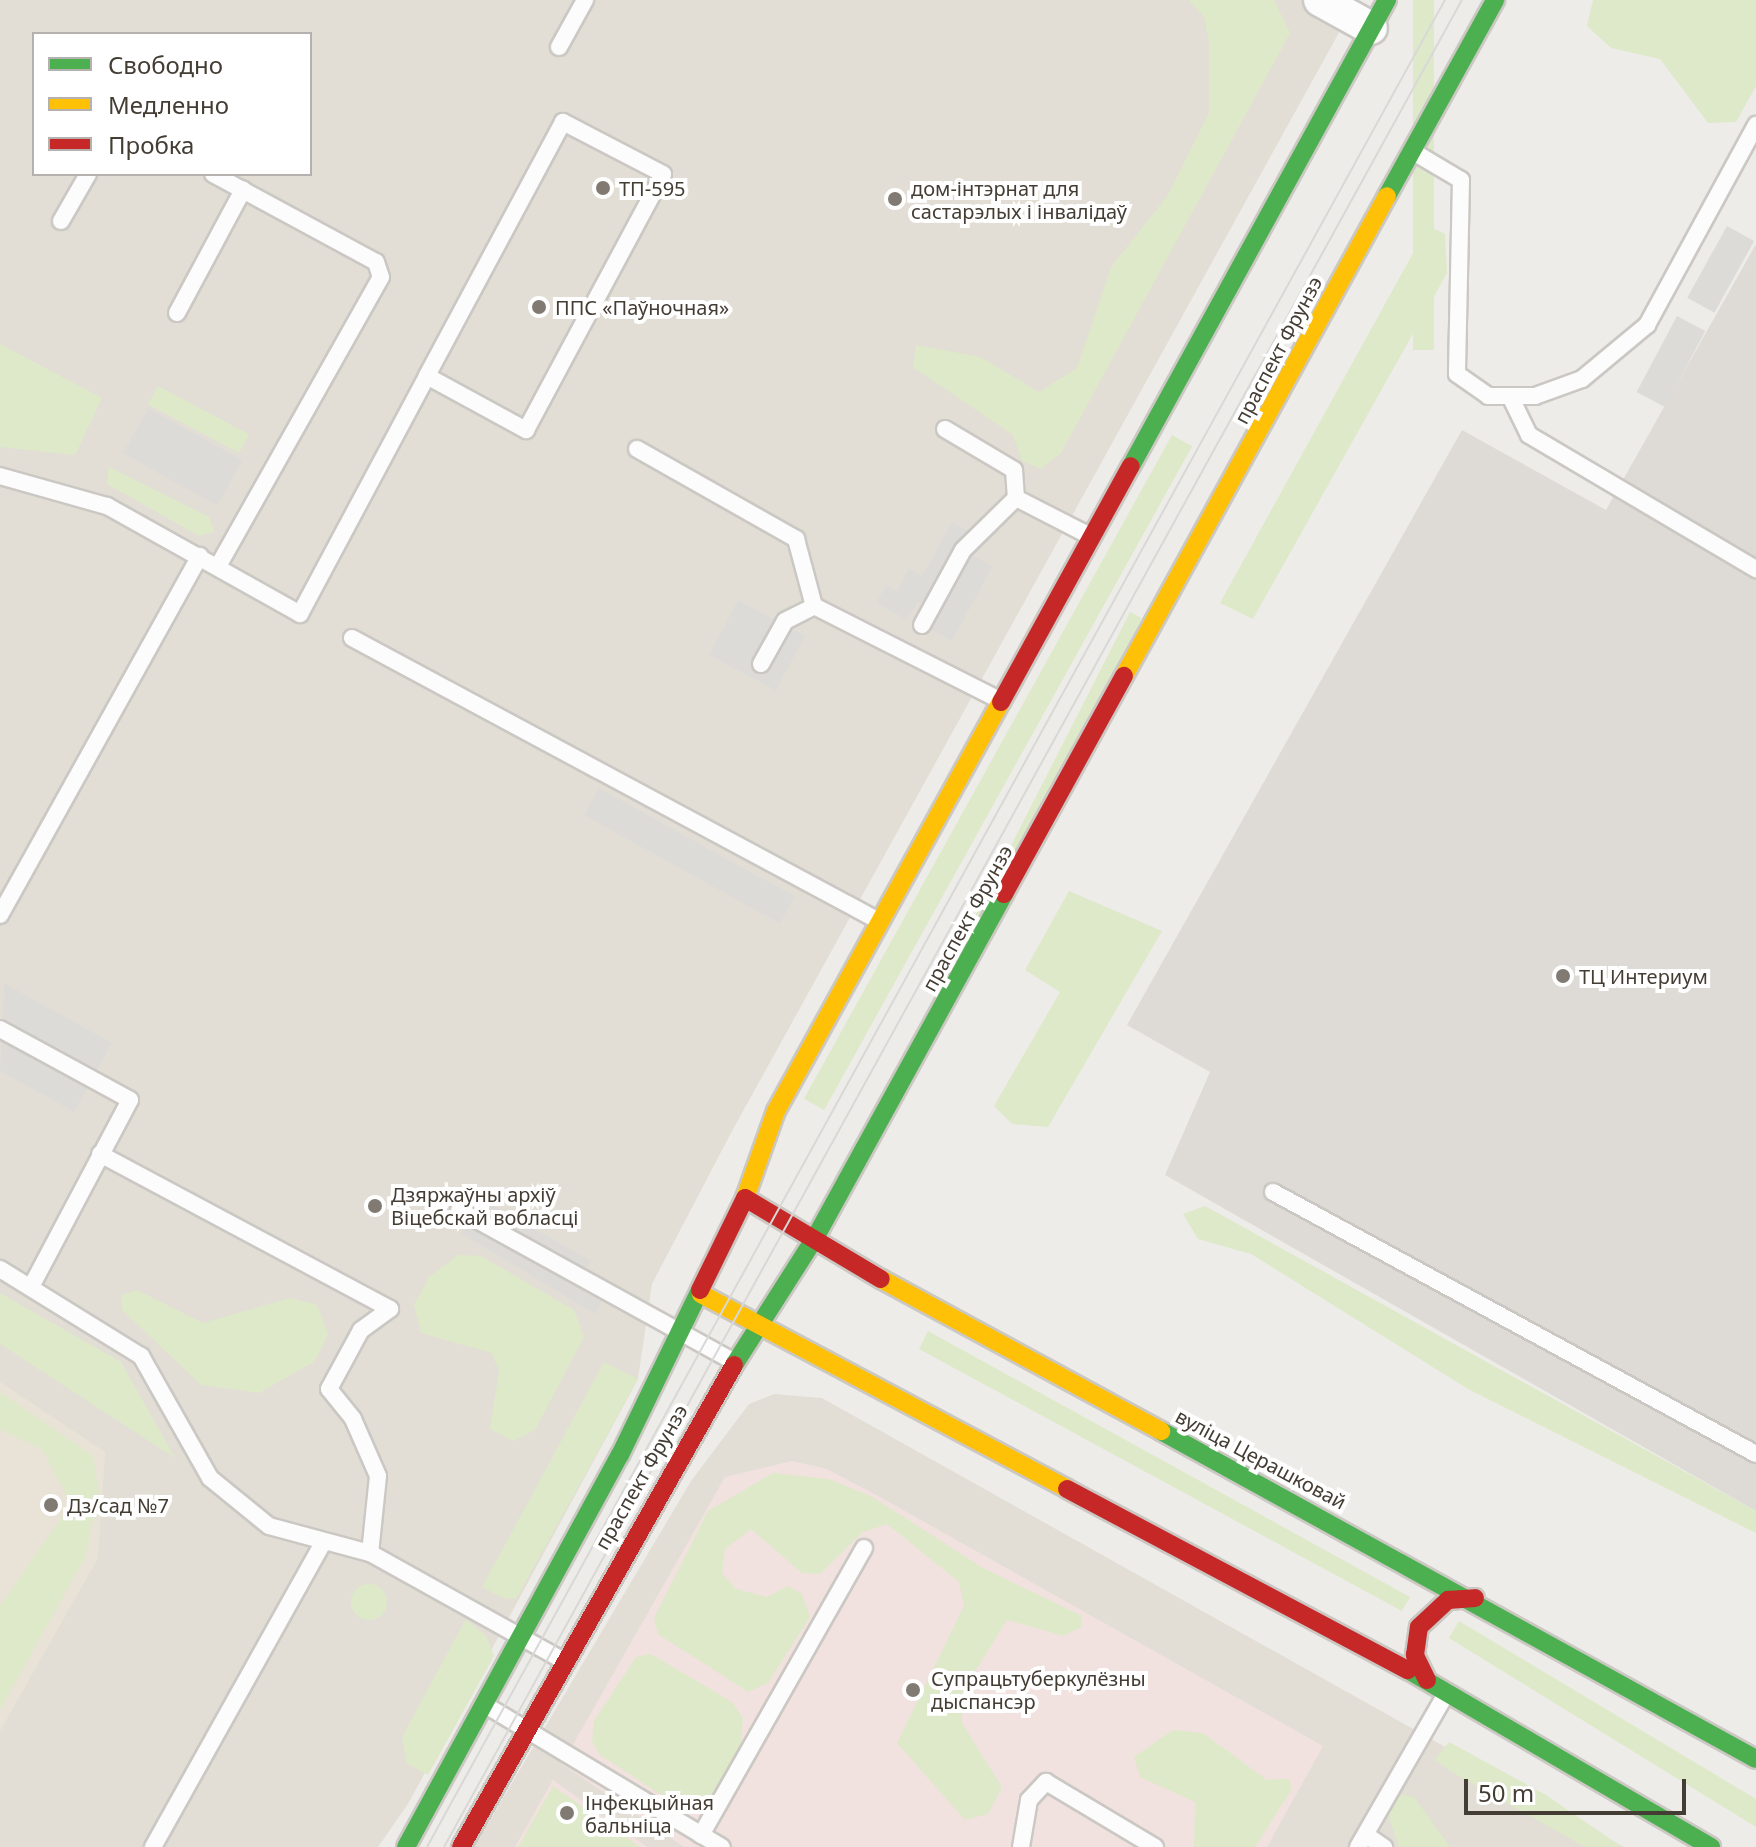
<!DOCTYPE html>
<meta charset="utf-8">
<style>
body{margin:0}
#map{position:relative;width:1756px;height:1847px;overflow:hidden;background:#eeece8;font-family:"Noto Sans",sans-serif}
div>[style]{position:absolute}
.residential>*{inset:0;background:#e3ded5}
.industrial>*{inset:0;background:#dedbd6}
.education>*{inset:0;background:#e9e3d7}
.medical>*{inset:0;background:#f1e2df}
.green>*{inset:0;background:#dde9c8;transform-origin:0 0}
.round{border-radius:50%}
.parking>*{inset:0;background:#dddbd8;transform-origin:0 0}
.roads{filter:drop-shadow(2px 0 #cbc8c4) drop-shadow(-2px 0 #cbc8c4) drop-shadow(0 2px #cbc8c4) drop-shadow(0 -2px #cbc8c4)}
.lane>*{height:16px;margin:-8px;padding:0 8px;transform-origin:8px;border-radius:8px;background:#fcfcfc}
.street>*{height:32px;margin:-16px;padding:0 16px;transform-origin:16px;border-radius:16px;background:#fcfcfc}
.fast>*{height:18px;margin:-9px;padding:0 9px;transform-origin:9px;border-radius:9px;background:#4caf50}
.slow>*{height:18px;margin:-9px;padding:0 9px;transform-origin:9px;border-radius:9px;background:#ffc107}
.jam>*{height:18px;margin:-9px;padding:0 9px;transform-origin:9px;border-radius:9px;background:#c62828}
.tram>*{height:2px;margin:-1px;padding:0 1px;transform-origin:1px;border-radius:1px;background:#d8d8d7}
.dots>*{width:22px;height:22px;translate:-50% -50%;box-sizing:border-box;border:4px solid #fff;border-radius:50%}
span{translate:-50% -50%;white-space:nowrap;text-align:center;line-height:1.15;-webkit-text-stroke:8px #fff;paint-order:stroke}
.poi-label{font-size:20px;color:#443d34}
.left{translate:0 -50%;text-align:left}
.street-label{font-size:20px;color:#443d34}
.legend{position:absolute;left:32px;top:32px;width:280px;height:144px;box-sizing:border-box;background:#fff;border:2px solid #b4b1ae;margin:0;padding:10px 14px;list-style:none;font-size:24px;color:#443d34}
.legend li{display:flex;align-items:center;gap:16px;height:40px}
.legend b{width:40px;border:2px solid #b4b1ae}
.scale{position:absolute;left:1464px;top:1779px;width:222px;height:36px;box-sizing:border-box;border:4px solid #443d34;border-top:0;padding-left:10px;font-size:24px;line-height:28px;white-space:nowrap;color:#443d34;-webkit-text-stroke:6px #fff;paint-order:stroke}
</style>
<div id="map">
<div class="residential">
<i style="clip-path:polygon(evenodd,0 0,1357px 0,731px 1133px,652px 1284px,638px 1379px,408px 1804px,378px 1847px,0 1847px,0 0,34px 34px,310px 34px,310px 174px,34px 174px,34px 34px)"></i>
<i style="clip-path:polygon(774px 1394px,822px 1398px,1624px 1847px,474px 1847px,691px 1481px,749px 1404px)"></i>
</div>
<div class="industrial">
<i style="clip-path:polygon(1756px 244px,1756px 1511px,1165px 1175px,1210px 1072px,1127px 1025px,1462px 430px,1606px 510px)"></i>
</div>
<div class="education">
<i style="clip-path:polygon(0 1382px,105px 1452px,98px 1558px,0 1731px)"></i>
</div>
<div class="medical">
<i style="clip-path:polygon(792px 1461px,827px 1469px,880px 1497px,1323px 1746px,1267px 1847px,684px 1847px,562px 1764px,725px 1477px)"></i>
<i style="clip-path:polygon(553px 1780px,647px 1847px,515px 1847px)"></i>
</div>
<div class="green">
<i style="clip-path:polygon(1189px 0,1274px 0,1290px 33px,1061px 453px,1041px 469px,1022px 461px,1013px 435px,913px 367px,916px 345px,980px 357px,1039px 392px,1077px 368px,1111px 267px,1168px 195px,1209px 113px,1209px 41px,1204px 17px)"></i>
<i style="left:1413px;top:0;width:21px;height:350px"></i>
<i style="clip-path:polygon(1593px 0,1756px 0,1756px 86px,1736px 122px,1708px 123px,1660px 59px,1611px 48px,1587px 26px)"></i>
<i style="clip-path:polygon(1428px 226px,1445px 234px,1447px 273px,1253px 619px,1220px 603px)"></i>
<i style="clip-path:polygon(0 344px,102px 398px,75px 455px,0 447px)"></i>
<i style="left:158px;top:386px;width:103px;height:21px;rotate:28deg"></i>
<i style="left:1172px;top:435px;width:23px;height:759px;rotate:29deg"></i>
<i style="clip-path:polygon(109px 467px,209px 517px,214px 532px,199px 536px,107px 484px)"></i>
<i style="left:1130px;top:612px;width:13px;height:583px;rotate:27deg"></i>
<i style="clip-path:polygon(1069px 891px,1162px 931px,1048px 1127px,1012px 1124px,994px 1106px,1060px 992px,1025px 970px)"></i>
<i style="clip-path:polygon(1205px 1206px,1756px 1511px,1756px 1533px,1468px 1389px,1251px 1254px,1198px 1239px,1183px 1214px)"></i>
<i style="clip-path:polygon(458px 1255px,481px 1256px,574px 1310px,584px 1337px,535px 1430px,513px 1441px,490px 1429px,499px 1372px,492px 1353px,421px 1333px,414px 1305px,429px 1277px)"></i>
<i style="clip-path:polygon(137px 1290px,203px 1323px,290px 1298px,317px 1305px,328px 1334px,314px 1362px,259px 1393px,201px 1385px,122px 1310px,121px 1295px)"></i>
<i style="clip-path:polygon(0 1293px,121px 1362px,175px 1458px,0 1344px)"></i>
<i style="clip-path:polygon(928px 1331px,1410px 1597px,1402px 1611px,919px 1349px)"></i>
<i style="clip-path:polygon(604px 1362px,638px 1379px,516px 1599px,503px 1598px,482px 1587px)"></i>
<i style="clip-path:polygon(0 1392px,93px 1456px,99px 1492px,85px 1557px,0 1710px,0 1606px,71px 1504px,42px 1449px,0 1429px)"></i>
<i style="clip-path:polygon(773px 1473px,828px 1479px,871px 1496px,983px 1568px,1082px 1616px,1081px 1627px,1064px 1636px,1007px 1620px,962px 1692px,962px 1723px,1002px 1787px,988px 1814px,965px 1820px,897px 1743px,964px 1606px,959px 1582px,887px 1524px,863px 1532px,820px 1574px,802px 1573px,751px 1529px,725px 1549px,722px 1573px,736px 1589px,767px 1597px,788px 1586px,802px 1594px,810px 1617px,768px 1683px,748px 1692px,658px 1634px,654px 1618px,708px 1511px)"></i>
<i class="round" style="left:351px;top:1584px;width:36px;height:36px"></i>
<i style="clip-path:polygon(466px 1619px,486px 1636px,494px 1656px,428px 1775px,406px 1763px,402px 1737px)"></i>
<i style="clip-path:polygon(1459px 1621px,1756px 1799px,1756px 1827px,1449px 1638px)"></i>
<i style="clip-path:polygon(651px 1654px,732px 1702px,743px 1718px,741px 1743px,712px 1802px,699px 1810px,683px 1809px,600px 1755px,592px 1741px,594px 1721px,636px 1657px)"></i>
<i style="clip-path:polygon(1173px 1730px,1203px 1733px,1267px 1780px,1289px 1779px,1292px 1789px,1255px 1847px,1194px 1847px,1195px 1802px,1140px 1777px,1134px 1757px)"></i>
<i style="clip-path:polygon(1449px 1742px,1546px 1795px,1622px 1847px,1585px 1847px,1452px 1772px,1435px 1760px)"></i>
<i style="clip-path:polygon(553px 1786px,640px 1847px,518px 1847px)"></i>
<i style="clip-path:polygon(1401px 1794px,1414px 1797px,1450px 1847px,1399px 1847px,1388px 1815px)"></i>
</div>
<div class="parking">
<i style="left:1727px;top:226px;width:31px;height:82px;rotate:29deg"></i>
<i style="left:1677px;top:316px;width:32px;height:86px;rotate:28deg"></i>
<i style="left:148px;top:408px;width:108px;height:52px;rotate:29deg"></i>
<i style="clip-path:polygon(952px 522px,972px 533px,963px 550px,993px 566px,952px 641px,922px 625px,930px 609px,918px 602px,907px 620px,876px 603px,886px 585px,897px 591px,909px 569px,922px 576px)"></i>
<i style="left:738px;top:600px;width:76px;height:62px;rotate:28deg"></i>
<i style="left:599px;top:788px;width:224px;height:31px;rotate:29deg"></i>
<i style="clip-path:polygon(4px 983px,112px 1043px,74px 1112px,0 1071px)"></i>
<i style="clip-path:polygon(482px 1199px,591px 1261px,576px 1287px,602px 1302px,595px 1314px,461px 1233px)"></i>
</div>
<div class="roads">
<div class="lane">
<i style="left:559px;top:47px;width:54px;rotate:-61deg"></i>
<i style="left:1412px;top:151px;width:57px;rotate:30.6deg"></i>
<i style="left:1461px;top:180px;width:194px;rotate:91.2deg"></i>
<i style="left:1457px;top:374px;width:38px;rotate:35deg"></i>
<i style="left:1488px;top:396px;width:47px"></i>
<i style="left:1535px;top:396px;width:50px;rotate:-19.9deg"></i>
<i style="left:1582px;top:379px;width:85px;rotate:-39.7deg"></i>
<i style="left:1647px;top:325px;width:228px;rotate:-61.4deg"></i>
<i style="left:213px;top:174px;width:185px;rotate:28.4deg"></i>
<i style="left:376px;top:262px;width:16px;rotate:72deg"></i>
<i style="left:381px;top:277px;width:330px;rotate:119.4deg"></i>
<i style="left:61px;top:221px;width:54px;rotate:-60.1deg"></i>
<i style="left:177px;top:313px;width:140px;rotate:-61.8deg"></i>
<i style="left:1510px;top:396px;width:43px;rotate:64deg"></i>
<i style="left:1529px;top:435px;width:264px;rotate:30.6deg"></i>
<i style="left:945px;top:429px;width:80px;rotate:30.7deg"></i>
<i style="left:1014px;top:470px;width:28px;rotate:86deg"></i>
<i style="left:1016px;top:498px;width:83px;rotate:27.2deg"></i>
<i style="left:637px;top:449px;width:183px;rotate:29.5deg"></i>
<i style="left:796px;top:539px;width:69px;rotate:75deg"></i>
<i style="left:0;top:476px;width:111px;rotate:15.7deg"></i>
<i style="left:107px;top:506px;width:221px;rotate:29.2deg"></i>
<i style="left:300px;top:614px;width:270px;rotate:-61.9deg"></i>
<i style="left:427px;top:376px;width:113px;rotate:28.6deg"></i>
<i style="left:526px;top:430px;width:290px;rotate:-61.8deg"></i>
<i style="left:663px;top:174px;width:113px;rotate:-152.5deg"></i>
<i style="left:563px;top:122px;width:288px;rotate:118.2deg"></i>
<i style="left:922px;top:625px;width:85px;rotate:-61.3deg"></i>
<i style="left:963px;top:550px;width:74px;rotate:-44.5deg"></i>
<i style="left:352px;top:638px;width:598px;rotate:28.24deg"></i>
<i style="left:761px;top:664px;width:49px;rotate:-60.8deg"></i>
<i style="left:785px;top:621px;width:33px;rotate:-27deg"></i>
<i style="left:814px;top:606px;width:208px;rotate:26.9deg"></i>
<i style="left:0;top:915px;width:411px;rotate:-60.9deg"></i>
<i style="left:0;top:1029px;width:148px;rotate:28.6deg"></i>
<i style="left:130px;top:1100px;width:212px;rotate:117.9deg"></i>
<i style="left:100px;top:1154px;width:329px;rotate:28.1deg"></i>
<i style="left:390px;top:1309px;width:36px;rotate:144deg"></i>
<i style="left:361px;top:1330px;width:67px;rotate:118.5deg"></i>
<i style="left:329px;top:1389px;width:38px;rotate:51deg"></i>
<i style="left:353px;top:1419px;width:62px;rotate:66.3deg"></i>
<i style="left:378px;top:1476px;width:77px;rotate:95.9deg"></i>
<i style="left:1273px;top:1192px;width:549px;rotate:28.48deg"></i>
<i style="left:459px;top:1210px;width:314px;rotate:28.9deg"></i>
<i style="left:0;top:1269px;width:166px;rotate:31.7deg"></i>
<i style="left:141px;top:1356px;width:140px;rotate:60.5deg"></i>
<i style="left:210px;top:1478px;width:76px;rotate:39.1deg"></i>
<i style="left:269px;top:1526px;width:105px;rotate:15deg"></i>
<i style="left:370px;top:1553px;width:220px;rotate:29.1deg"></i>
<i style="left:487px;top:1706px;width:274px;rotate:31deg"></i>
<i style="left:701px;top:1835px;width:330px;rotate:-60.4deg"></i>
<i style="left:1366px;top:1835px;width:22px;rotate:34deg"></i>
<i style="left:153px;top:1847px;width:347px;rotate:-60.8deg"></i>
<i style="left:1021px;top:1847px;width:48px;rotate:-80.3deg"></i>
<i style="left:1029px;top:1800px;width:25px;rotate:-47deg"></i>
<i style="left:1046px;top:1782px;width:127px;rotate:30.8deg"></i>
<i style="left:1358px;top:1847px;width:179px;rotate:-60.1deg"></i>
</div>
<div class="street">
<i style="left:1320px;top:0;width:58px;rotate:28.8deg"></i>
</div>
<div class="fast">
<i style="left:1387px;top:196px;width:224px;rotate:-61.1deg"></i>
<i style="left:1131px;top:466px;width:532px;rotate:-61.22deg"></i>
<i style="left:815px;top:1238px;width:393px;rotate:-61.2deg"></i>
<i style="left:734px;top:1365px;width:151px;rotate:-57.5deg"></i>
<i style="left:1161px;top:1431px;width:679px;rotate:28.87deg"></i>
<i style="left:1408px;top:1670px;width:351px;rotate:30.3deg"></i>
<i style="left:406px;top:1847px;width:447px;rotate:-61.4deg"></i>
<i style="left:620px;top:1455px;width:183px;rotate:-64.1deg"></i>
</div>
<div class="slow">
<i style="left:1124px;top:676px;width:547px;rotate:-61.28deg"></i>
<i style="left:745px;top:1198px;width:92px;rotate:-70.4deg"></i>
<i style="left:776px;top:1111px;width:467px;rotate:-61.2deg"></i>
<i style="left:881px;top:1279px;width:319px;rotate:28.5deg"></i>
<i style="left:701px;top:1294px;width:415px;rotate:28deg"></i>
</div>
<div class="jam">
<i style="left:1001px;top:702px;width:269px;rotate:-61.2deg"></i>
<i style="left:1004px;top:894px;width:249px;rotate:-61.2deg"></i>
<i style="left:700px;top:1290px;width:102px;rotate:-63.9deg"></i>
<i style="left:745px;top:1198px;width:158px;rotate:30.8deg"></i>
<i style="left:1067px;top:1489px;width:386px;rotate:28deg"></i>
<i style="left:1427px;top:1680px;width:28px;rotate:-116deg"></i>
<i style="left:1415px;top:1655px;width:28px;rotate:-82deg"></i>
<i style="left:1419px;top:1627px;width:40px;rotate:-43deg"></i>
<i style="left:1448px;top:1600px;width:27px;rotate:-4deg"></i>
<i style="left:461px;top:1847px;width:554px;rotate:-60.47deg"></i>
</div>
</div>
<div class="tram">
<i style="left:427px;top:1847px;width:2109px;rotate:-61.14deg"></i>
<i style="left:444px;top:1847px;width:2109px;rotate:-61.14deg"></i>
</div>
<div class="dots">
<i style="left:603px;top:188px;background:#807a73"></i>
<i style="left:895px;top:199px;background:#807a73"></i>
<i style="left:539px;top:307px;background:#807a73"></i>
<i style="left:1563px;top:976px;background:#807a73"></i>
<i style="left:375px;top:1206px;background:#807a73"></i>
<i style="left:51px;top:1505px;background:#807a73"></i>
<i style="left:913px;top:1690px;background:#807a73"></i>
<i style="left:567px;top:1813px;background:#807a73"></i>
</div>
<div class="poi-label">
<span class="left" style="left:619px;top:188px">ТП-595</span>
<span class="left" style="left:911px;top:200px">дом-інтэрнат для<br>састарэлых і інвалідаў</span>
<span class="left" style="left:555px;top:307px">ППС «Паўночная»</span>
<span class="left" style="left:1579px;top:976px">ТЦ Интериум</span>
<span class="left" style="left:391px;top:1206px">Дзяржаўны архіў<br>Віцебскай вобласці</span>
<span class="left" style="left:67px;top:1505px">Дз/сад №7</span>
<span class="left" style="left:931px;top:1690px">Супрацьтуберкулёзны<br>дыспансэр</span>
<span class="left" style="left:585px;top:1814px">Інфекцыйная<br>бальніца</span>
</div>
<div class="street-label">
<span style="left:1278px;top:350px;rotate:-62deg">праспект Фрунзэ</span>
<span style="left:967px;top:918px;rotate:-61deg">праспект Фрунзэ</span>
<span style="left:1261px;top:1459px;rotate:28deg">вуліца Церашковай</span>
<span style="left:641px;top:1477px;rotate:-60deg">праспект Фрунзэ</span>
</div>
<ul class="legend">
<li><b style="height:10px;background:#4caf50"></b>Свободно</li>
<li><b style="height:10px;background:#ffc107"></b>Медленно</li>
<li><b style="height:10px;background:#c62828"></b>Пробка</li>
</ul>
<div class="scale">50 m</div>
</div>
